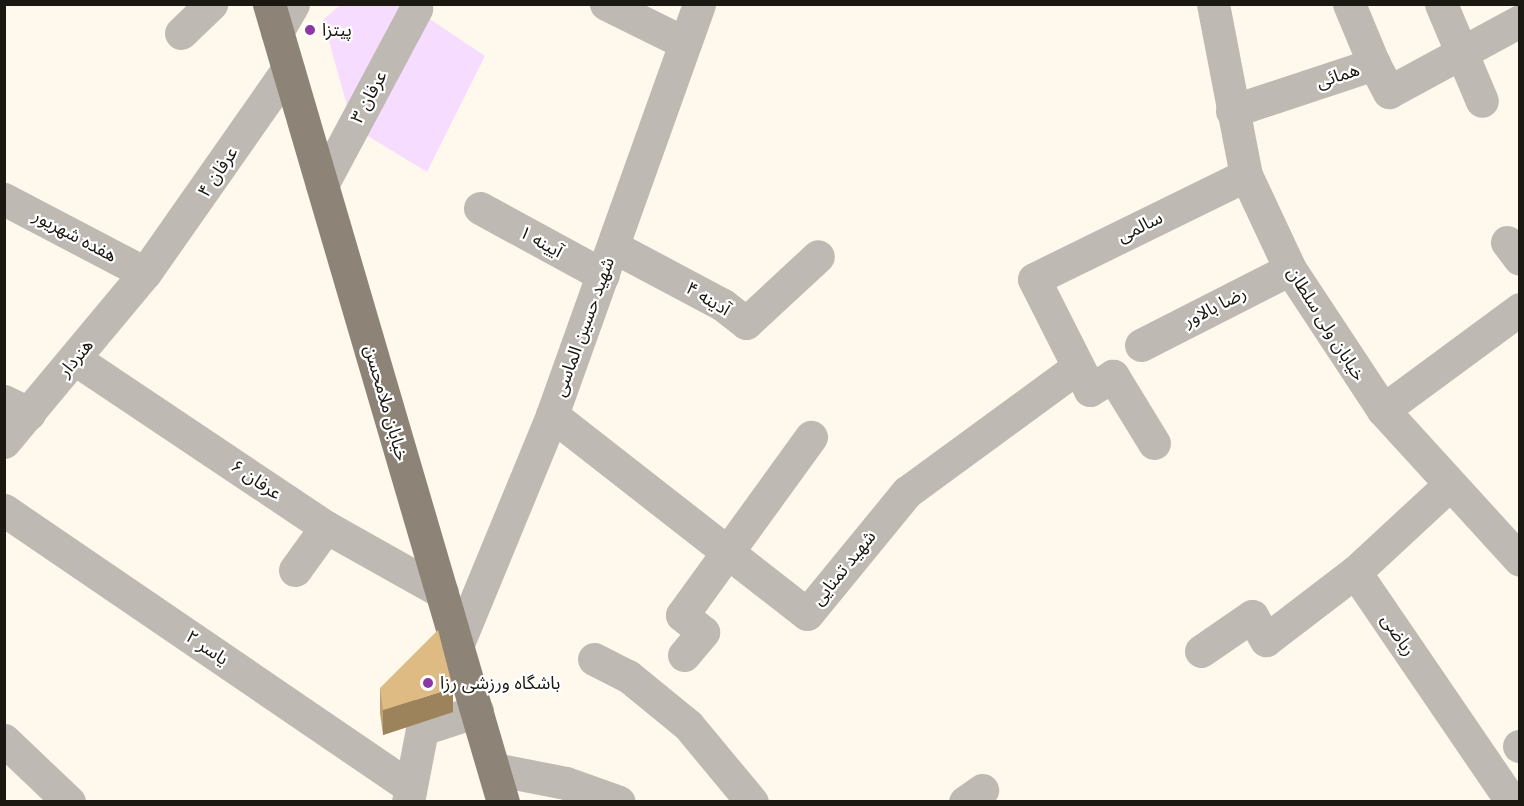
<!DOCTYPE html>
<meta charset="utf-8">
<style>
body{margin:0}
#map{position:relative;width:1524px;height:806px;overflow:hidden;background:#fff8ed;font-family:"Varela Round","Noto Sans Arabic",sans-serif}
div>[style]{position:absolute}
.green>*{inset:0;background:#f6ddff}
.minor>*{height:33px;margin:-16.5px;padding:0 16.5px;transform-origin:16.5px;border-radius:16.5px;background:#beb9b2}
.major>*{height:33px;margin:-16.5px;padding:0 16.5px;transform-origin:16.5px;border-radius:16.5px;background:#8d8477}
.wall>*{inset:0;background:#c0a172}
.shaded-wall>*{inset:0;background:#9c835c}
.building>*{inset:0;background:#dfbb84}
.dots>*{width:16px;height:16px;translate:-50% -50%;box-sizing:border-box;border:3px solid #fff;border-radius:50%}
span{translate:-50% -50%;white-space:nowrap;text-align:center;line-height:1.15;-webkit-text-stroke:4.5px #fff;paint-order:stroke}
.poi-label{font-size:18px;color:#1b1711}
.left{translate:0 -50%;text-align:left}
.street-label{font-size:18px;color:#1b1711}
.frame{position:absolute;inset:0;border:6px solid #1b1711;pointer-events:none}
</style>
<div id="map">
<div class="green">
<i style="clip-path:polygon(340px 5px,409px 5px,485px 56px,427px 172px,353px 127px,323px 20px)"></i>
</div>
<div class="minor">
<i style="left:606px;top:4px;width:88px;rotate:26.3deg"></i>
<i style="left:1213px;top:4px;width:174px;rotate:79.1deg"></i>
<i style="left:1246px;top:175px;width:104px;rotate:64.9deg"></i>
<i style="left:1290px;top:269px;width:169px;rotate:56.6deg"></i>
<i style="left:1383px;top:410px;width:203px;rotate:47.6deg"></i>
<i style="left:1349px;top:4px;width:65px;rotate:67.4deg"></i>
<i style="left:1441px;top:4px;width:105px;rotate:67.1deg"></i>
<i style="left:277px;top:32px;width:32px;rotate:-60deg"></i>
<i style="left:181px;top:33px;width:42px;rotate:-44deg"></i>
<i style="left:1232px;top:111px;width:150px;rotate:-18.3deg"></i>
<i style="left:1374px;top:64px;width:32px;rotate:62deg"></i>
<i style="left:1389px;top:92px;width:149px;rotate:-28.5deg"></i>
<i style="left:322px;top:185px;width:200px;rotate:-61.9deg"></i>
<i style="left:4px;top:199px;width:159px;rotate:27.7deg"></i>
<i style="left:480px;top:208px;width:140px;rotate:28.6deg"></i>
<i style="left:1507px;top:242px;width:21px;rotate:53deg"></i>
<i style="left:614px;top:247px;width:123px;rotate:28deg"></i>
<i style="left:723px;top:305px;width:29px;rotate:38deg"></i>
<i style="left:746px;top:323px;width:98px;rotate:-42.9deg"></i>
<i style="left:1141px;top:345px;width:167px;rotate:-27deg"></i>
<i style="left:75px;top:359px;width:302px;rotate:33.8deg"></i>
<i style="left:326px;top:527px;width:133px;rotate:29.3deg"></i>
<i style="left:4px;top:401px;width:28px;rotate:26deg"></i>
<i style="left:1383px;top:410px;width:170px;rotate:-36.4deg"></i>
<i style="left:552px;top:415px;width:323px;rotate:38deg"></i>
<i style="left:807px;top:614px;width:158px;rotate:-50.7deg"></i>
<i style="left:907px;top:492px;width:212px;rotate:-36.2deg"></i>
<i style="left:4px;top:442px;width:220px;rotate:-50.2deg"></i>
<i style="left:145px;top:273px;width:249px;rotate:-55deg"></i>
<i style="left:1154px;top:443px;width:79px;rotate:-121.5deg"></i>
<i style="left:1113px;top:376px;width:27px;rotate:149deg"></i>
<i style="left:1090px;top:390px;width:124px;rotate:-116.8deg"></i>
<i style="left:1034px;top:279px;width:236px;rotate:-26.1deg"></i>
<i style="left:1448px;top:486px;width:127px;rotate:137.2deg"></i>
<i style="left:1355px;top:572px;width:278px;rotate:55.7deg"></i>
<i style="left:4px;top:510px;width:491px;rotate:34.3deg"></i>
<i style="left:295px;top:570px;width:53px;rotate:-54.2deg"></i>
<i style="left:457px;top:646px;width:250px;rotate:-67.6deg"></i>
<i style="left:552px;top:415px;width:436px;rotate:-70.3deg"></i>
<i style="left:1201px;top:651px;width:62px;rotate:-34.5deg"></i>
<i style="left:1252px;top:616px;width:28px;rotate:60deg"></i>
<i style="left:1266px;top:640px;width:112px;rotate:-37.4deg"></i>
<i style="left:684px;top:655px;width:30px;rotate:-50deg"></i>
<i style="left:703px;top:632px;width:27px;rotate:-141deg"></i>
<i style="left:682px;top:615px;width:220px;rotate:-54.1deg"></i>
<i style="left:594px;top:659px;width:38px;rotate:27deg"></i>
<i style="left:628px;top:676px;width:77px;rotate:39.2deg"></i>
<i style="left:688px;top:725px;width:100px;rotate:50.3deg"></i>
<i style="left:4px;top:740px;width:90px;rotate:43.6deg"></i>
<i style="left:1519px;top:746px;width:1px"></i>
<i style="left:494px;top:769px;width:73px;rotate:11deg"></i>
<i style="left:566px;top:783px;width:56px;rotate:19.7deg"></i>
<i style="left:408px;top:802px;width:74px;rotate:-79.1deg"></i>
<i style="left:422px;top:729px;width:58px;rotate:-18.1deg"></i>
<i style="left:965px;top:802px;width:21px;rotate:-35deg"></i>
</div>
<div class="major">
<i style="left:269px;top:4px;width:832px;rotate:73.66deg"></i>
</div>
<div class="wall">
<i style="clip-path:polygon(380px 688px,453px 712px,383px 735px,380px 713px)"></i>
</div>
<div class="shaded-wall">
<i style="clip-path:polygon(453px 688px,453px 712px,383px 735px,383px 710px)"></i>
</div>
<div class="building">
<i style="clip-path:polygon(438px 630px,453px 688px,383px 710px,380px 688px)"></i>
</div>
<div class="dots">
<i style="left:310px;top:30px;background:#8b37a5"></i>
<i style="left:428px;top:683px;background:#8b37a5"></i>
</div>
<div class="poi-label">
<span class="left" style="left:322px;top:30px">پیتزا</span>
<span class="left" style="left:440px;top:683px">باشگاه ورزشی رزا</span>
</div>
<div class="street-label">
<span style="left:1338px;top:76px;rotate:-18deg">همائی</span>
<span style="left:369px;top:97px;rotate:-62deg">عرفان ۳</span>
<span style="left:218px;top:172px;rotate:-56deg">عرفان ۴</span>
<span style="left:1140px;top:227px;rotate:-26deg">سالمی</span>
<span style="left:75px;top:236px;rotate:28deg">هفده شهریور</span>
<span style="left:541px;top:242px;rotate:29deg">آیینه ۱</span>
<span style="left:708px;top:299px;rotate:31deg">آدینه ۴</span>
<span style="left:1215px;top:307px;rotate:-27deg">رضا بالاور</span>
<span style="left:1326px;top:324px;rotate:58deg">خیابان ولی سلطان</span>
<span style="left:584px;top:327px;rotate:-70deg">شهید حسین الماسی</span>
<span style="left:76px;top:358px;rotate:-50deg">هنردار</span>
<span style="left:386px;top:403px;rotate:74deg">خیابان ملامحسن</span>
<span style="left:256px;top:480px;rotate:34deg">عرفان ۶</span>
<span style="left:844px;top:568px;rotate:-51deg">شهید تمنایی</span>
<span style="left:1398px;top:635px;rotate:56deg">ریاضی</span>
<span style="left:207px;top:648px;rotate:34deg">یاسر ۲</span>
</div>
<div class="frame"></div>
</div>
